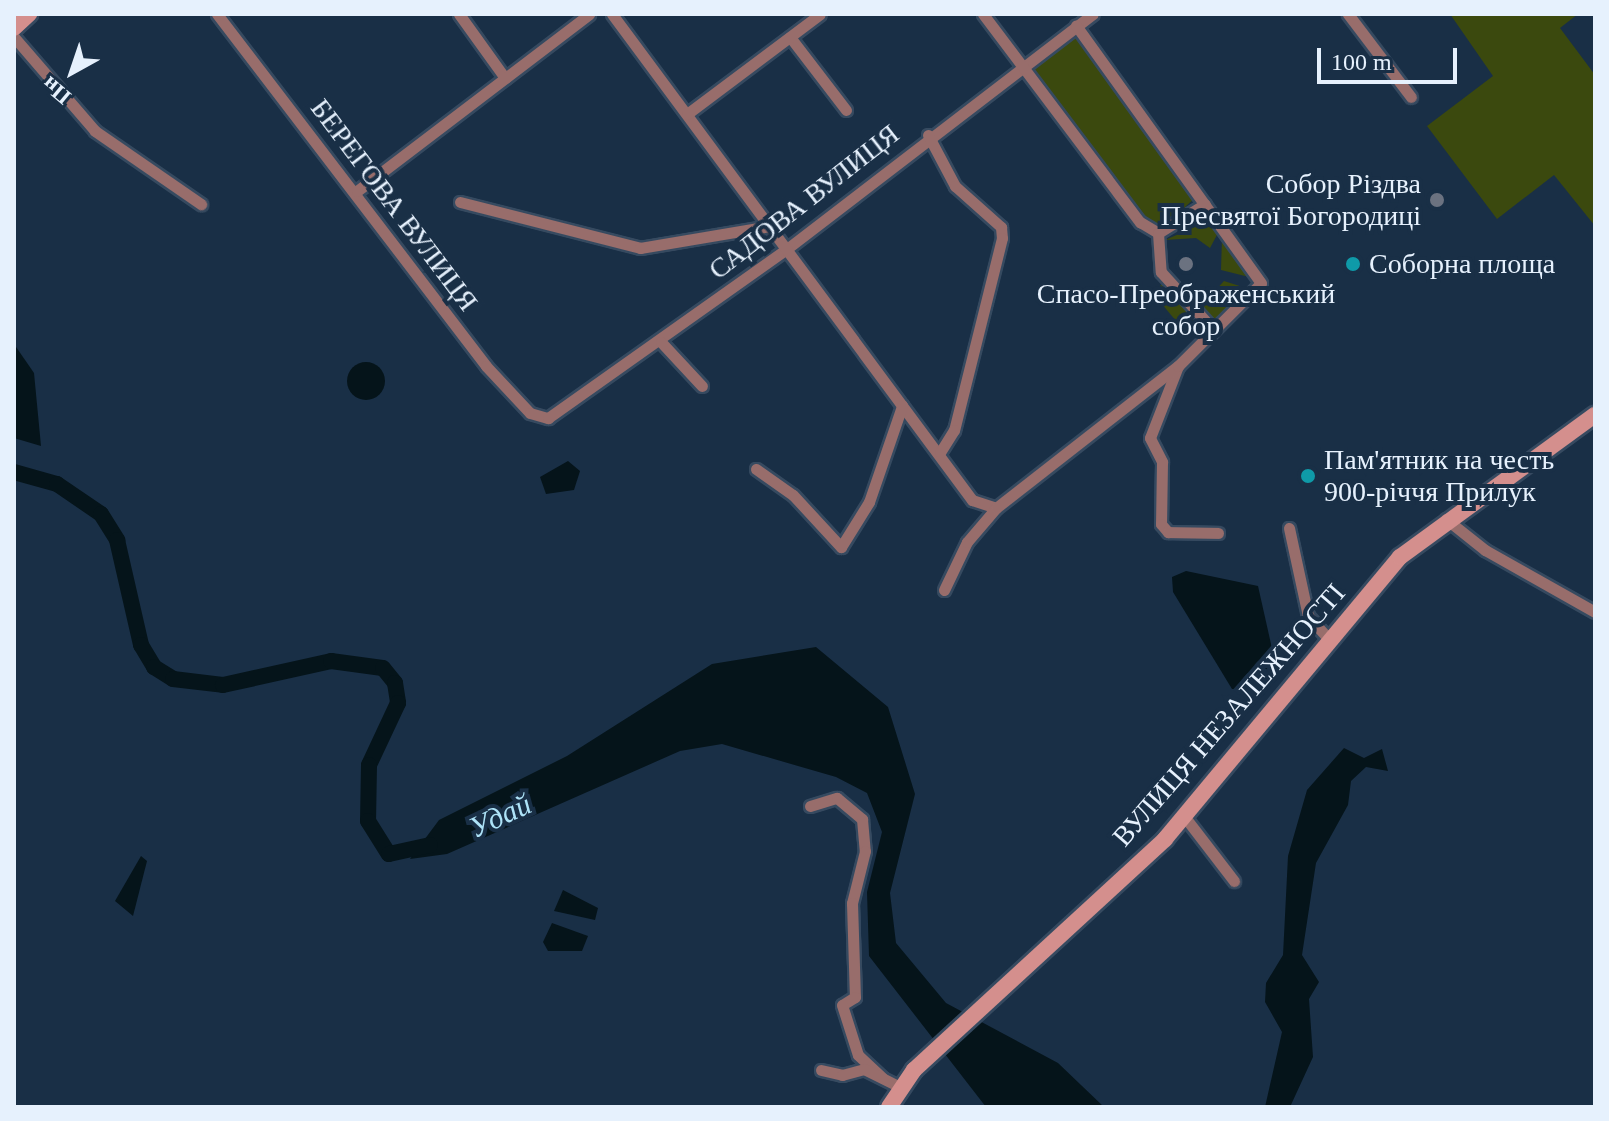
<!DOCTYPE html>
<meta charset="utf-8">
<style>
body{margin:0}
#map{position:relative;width:1609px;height:1121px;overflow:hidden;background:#192f46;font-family:Georgia,serif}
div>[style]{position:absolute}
.green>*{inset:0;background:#3b490e;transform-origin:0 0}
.water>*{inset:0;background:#05141a}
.round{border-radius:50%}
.river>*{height:16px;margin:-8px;padding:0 8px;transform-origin:8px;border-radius:8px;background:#05141a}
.roads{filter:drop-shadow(2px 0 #364a60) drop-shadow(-2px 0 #364a60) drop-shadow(0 2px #364a60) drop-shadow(0 -2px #364a60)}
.minor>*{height:11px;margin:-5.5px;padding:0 5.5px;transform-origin:5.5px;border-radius:5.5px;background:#986d6b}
.secondary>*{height:16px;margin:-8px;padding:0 8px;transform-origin:8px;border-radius:8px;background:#d48f8d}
.dots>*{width:22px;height:22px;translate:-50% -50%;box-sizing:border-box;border:4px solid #192f46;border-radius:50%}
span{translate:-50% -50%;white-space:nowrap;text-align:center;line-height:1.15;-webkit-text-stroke:8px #192f46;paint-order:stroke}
.poi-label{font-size:28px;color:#e6f1fd}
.right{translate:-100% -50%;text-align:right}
.left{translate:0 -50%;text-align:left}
.street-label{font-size:28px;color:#e6f1fd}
.water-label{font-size:30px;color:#aee3f8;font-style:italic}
.frame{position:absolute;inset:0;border:16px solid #e6f1fd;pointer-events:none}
.north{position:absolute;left:32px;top:32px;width:80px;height:80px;-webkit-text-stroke:6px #192f46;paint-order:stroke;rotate:220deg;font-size:22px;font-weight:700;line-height:32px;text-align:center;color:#e6f1fd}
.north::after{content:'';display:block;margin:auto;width:28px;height:36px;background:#e6f1fd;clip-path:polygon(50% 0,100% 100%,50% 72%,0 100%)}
.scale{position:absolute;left:1317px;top:48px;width:140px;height:36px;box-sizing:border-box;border:4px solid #e6f1fd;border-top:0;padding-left:10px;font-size:24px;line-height:28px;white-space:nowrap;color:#e6f1fd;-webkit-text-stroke:6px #192f46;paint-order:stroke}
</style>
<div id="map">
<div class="green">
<i style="clip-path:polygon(1450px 14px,1578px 14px,1560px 28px,1595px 75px,1595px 226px,1554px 175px,1497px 219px,1427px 126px,1493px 76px)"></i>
<i style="clip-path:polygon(1073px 35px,1195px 198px,1164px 226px,1144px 222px,1031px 69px)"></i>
<i style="clip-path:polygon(1209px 221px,1218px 233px,1210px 248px,1196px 238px,1165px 240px)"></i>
<i style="clip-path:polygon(1222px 237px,1249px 277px,1221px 270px)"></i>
<i style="left:1166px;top:281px;width:57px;height:18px;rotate:50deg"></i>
<i style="clip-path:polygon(1224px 281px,1249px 289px,1212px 322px,1200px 307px)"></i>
</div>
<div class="water">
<i style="clip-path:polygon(14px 344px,34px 373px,41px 446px,14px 438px)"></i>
<i class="round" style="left:347px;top:362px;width:38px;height:38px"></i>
<i style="clip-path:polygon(568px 461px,580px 471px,574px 490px,546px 494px,540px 477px)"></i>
<i style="clip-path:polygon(1186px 571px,1258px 586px,1275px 662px,1243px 689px,1232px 689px,1173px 592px,1172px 577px)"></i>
<i style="clip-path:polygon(816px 647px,888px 707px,915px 794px,890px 893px,896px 943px,946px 1003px,1058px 1063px,1104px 1107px,986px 1107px,869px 956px,867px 892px,882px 832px,867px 793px,836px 777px,722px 744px,680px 751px,447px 854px,410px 859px,439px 820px,567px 756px,712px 664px)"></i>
<i style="clip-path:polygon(1344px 748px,1364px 758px,1382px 749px,1388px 771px,1366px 767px,1351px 781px,1348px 805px,1316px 863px,1302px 955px,1319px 982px,1309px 999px,1313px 1057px,1290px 1107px,1265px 1107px,1282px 1032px,1265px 1002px,1266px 983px,1283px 955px,1288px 856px,1307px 790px)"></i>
<i style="clip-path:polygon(141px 856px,147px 861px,133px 916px,115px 901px)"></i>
<i style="clip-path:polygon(563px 890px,598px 908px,595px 920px,554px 911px)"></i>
<i style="clip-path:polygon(552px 923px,588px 936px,582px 951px,548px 951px,543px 942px)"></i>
</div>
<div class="river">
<i style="left:14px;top:472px;width:45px;rotate:15.6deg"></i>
<i style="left:57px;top:484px;width:53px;rotate:34.3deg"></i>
<i style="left:101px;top:514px;width:31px;rotate:58deg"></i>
<i style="left:117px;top:540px;width:108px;rotate:77.1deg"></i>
<i style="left:141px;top:645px;width:26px;rotate:59deg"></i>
<i style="left:154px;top:667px;width:22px;rotate:32deg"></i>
<i style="left:173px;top:679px;width:50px;rotate:6.8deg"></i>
<i style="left:223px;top:685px;width:111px;rotate:-12.5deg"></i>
<i style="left:331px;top:661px;width:52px;rotate:7.7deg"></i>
<i style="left:383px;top:668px;width:19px;rotate:51deg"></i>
<i style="left:395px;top:683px;width:20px;rotate:81deg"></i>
<i style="left:398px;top:703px;width:68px;rotate:115.1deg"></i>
<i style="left:369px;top:765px;width:56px;rotate:91deg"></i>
<i style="left:368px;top:821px;width:39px;rotate:58deg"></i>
<i style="left:389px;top:854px;width:42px;rotate:-12.4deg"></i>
</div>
<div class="roads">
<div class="minor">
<i style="left:217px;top:14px;width:443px;rotate:52.6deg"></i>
<i style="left:486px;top:366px;width:64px;rotate:46.9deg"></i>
<i style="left:530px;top:413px;width:19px;rotate:16deg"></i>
<i style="left:548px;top:418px;width:294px;rotate:-35.3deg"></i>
<i style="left:788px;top:248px;width:384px;rotate:-37.5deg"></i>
<i style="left:459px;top:14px;width:79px;rotate:54.3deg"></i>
<i style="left:612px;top:14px;width:605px;rotate:53.47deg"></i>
<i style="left:972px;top:500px;width:25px;rotate:18deg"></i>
<i style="left:983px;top:14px;width:261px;rotate:53deg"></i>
<i style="left:1140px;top:222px;width:21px;rotate:31deg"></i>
<i style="left:1158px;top:233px;width:55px;rotate:-31.7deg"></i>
<i style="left:1348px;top:14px;width:104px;rotate:52.8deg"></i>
<i style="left:14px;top:37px;width:124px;rotate:49.2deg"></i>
<i style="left:95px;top:131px;width:129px;rotate:34.6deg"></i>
<i style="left:790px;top:37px;width:92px;rotate:52.5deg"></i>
<i style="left:687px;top:114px;width:166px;rotate:-36.9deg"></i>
<i style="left:928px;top:135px;width:58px;rotate:62.1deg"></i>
<i style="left:955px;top:186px;width:62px;rotate:41.7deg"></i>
<i style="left:1001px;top:227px;width:11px;rotate:85deg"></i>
<i style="left:1002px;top:238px;width:198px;rotate:104deg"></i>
<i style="left:954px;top:430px;width:26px;rotate:122deg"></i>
<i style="left:357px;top:191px;width:292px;rotate:-37.3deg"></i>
<i style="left:460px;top:202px;width:186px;rotate:14.3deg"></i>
<i style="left:640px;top:248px;width:132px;rotate:-9.6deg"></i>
<i style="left:1158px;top:233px;width:39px;rotate:86deg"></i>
<i style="left:1161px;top:272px;width:76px;rotate:47.7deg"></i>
<i style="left:661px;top:342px;width:60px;rotate:47deg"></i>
<i style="left:1178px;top:366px;width:77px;rotate:111.3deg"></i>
<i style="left:1150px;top:438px;width:27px;rotate:63deg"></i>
<i style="left:1162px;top:462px;width:62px;rotate:90.9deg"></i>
<i style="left:1161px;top:524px;width:11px;rotate:49deg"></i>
<i style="left:1168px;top:532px;width:50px;rotate:1.1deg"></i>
<i style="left:756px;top:469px;width:45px;rotate:35.1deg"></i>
<i style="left:793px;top:495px;width:71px;rotate:47.3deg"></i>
<i style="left:841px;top:547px;width:53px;rotate:-58.1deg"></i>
<i style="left:869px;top:502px;width:102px;rotate:-71deg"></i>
<i style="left:1446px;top:519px;width:50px;rotate:38.5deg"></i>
<i style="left:1485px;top:550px;width:126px;rotate:29.4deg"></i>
<i style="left:1289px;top:528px;width:90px;rotate:77.8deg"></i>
<i style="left:1308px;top:616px;width:30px;rotate:48deg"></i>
<i style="left:944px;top:590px;width:53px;rotate:-64.4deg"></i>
<i style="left:967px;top:542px;width:45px;rotate:-49.5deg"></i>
<i style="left:996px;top:508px;width:231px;rotate:-38deg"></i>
<i style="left:1178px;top:366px;width:117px;rotate:-45deg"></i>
<i style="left:1261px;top:283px;width:317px;rotate:-125.7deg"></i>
<i style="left:810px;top:806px;width:28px;rotate:-17deg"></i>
<i style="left:837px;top:798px;width:33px;rotate:40deg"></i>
<i style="left:862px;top:819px;width:32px;rotate:85deg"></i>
<i style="left:865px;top:851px;width:54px;rotate:104deg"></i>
<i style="left:852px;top:903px;width:94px;rotate:88.2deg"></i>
<i style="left:855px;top:997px;width:15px;rotate:148deg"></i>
<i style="left:842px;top:1005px;width:52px;rotate:72.3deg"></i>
<i style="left:858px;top:1055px;width:33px;rotate:43deg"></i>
<i style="left:1184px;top:816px;width:82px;rotate:52.4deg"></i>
<i style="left:821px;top:1070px;width:22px;rotate:13deg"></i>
<i style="left:842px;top:1075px;width:23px;rotate:-15deg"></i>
<i style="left:864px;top:1069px;width:40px;rotate:26.6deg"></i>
</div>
<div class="secondary">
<i style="left:14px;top:28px;width:21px;rotate:-43deg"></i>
<i style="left:889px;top:1107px;width:45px;rotate:-56deg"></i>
<i style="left:914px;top:1070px;width:341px;rotate:-42.6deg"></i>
<i style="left:1165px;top:839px;width:367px;rotate:-50.2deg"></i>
<i style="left:1400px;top:557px;width:241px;rotate:-36.1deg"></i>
</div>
</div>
<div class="dots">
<i style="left:1437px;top:200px;background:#6b7280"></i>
<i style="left:1186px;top:264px;background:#6b7280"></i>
<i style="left:1353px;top:264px;background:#0f9aa8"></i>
<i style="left:1308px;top:476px;background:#0f9aa8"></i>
</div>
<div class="poi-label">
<span class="right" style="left:1421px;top:200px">Собор Різдва<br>Пресвятої Богородиці</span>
<span class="left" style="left:1369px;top:264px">Соборна площа</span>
<span style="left:1186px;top:310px">Спасо-Преображенський<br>собор</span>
<span class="left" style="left:1324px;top:476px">Пам'ятник на честь<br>900-річчя Прилук</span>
</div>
<div class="street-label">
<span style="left:804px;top:202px;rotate:-38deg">САДОВА ВУЛИЦЯ</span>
<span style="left:394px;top:205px;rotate:53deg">БЕРЕГОВА ВУЛИЦЯ</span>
<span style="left:1229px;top:715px;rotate:-49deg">ВУЛИЦЯ НЕЗАЛЕЖНОСТІ</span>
</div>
<div class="water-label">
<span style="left:500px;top:816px;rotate:-25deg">Удай</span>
</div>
<div class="frame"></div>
<div class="north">Пн</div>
<div class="scale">100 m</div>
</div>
